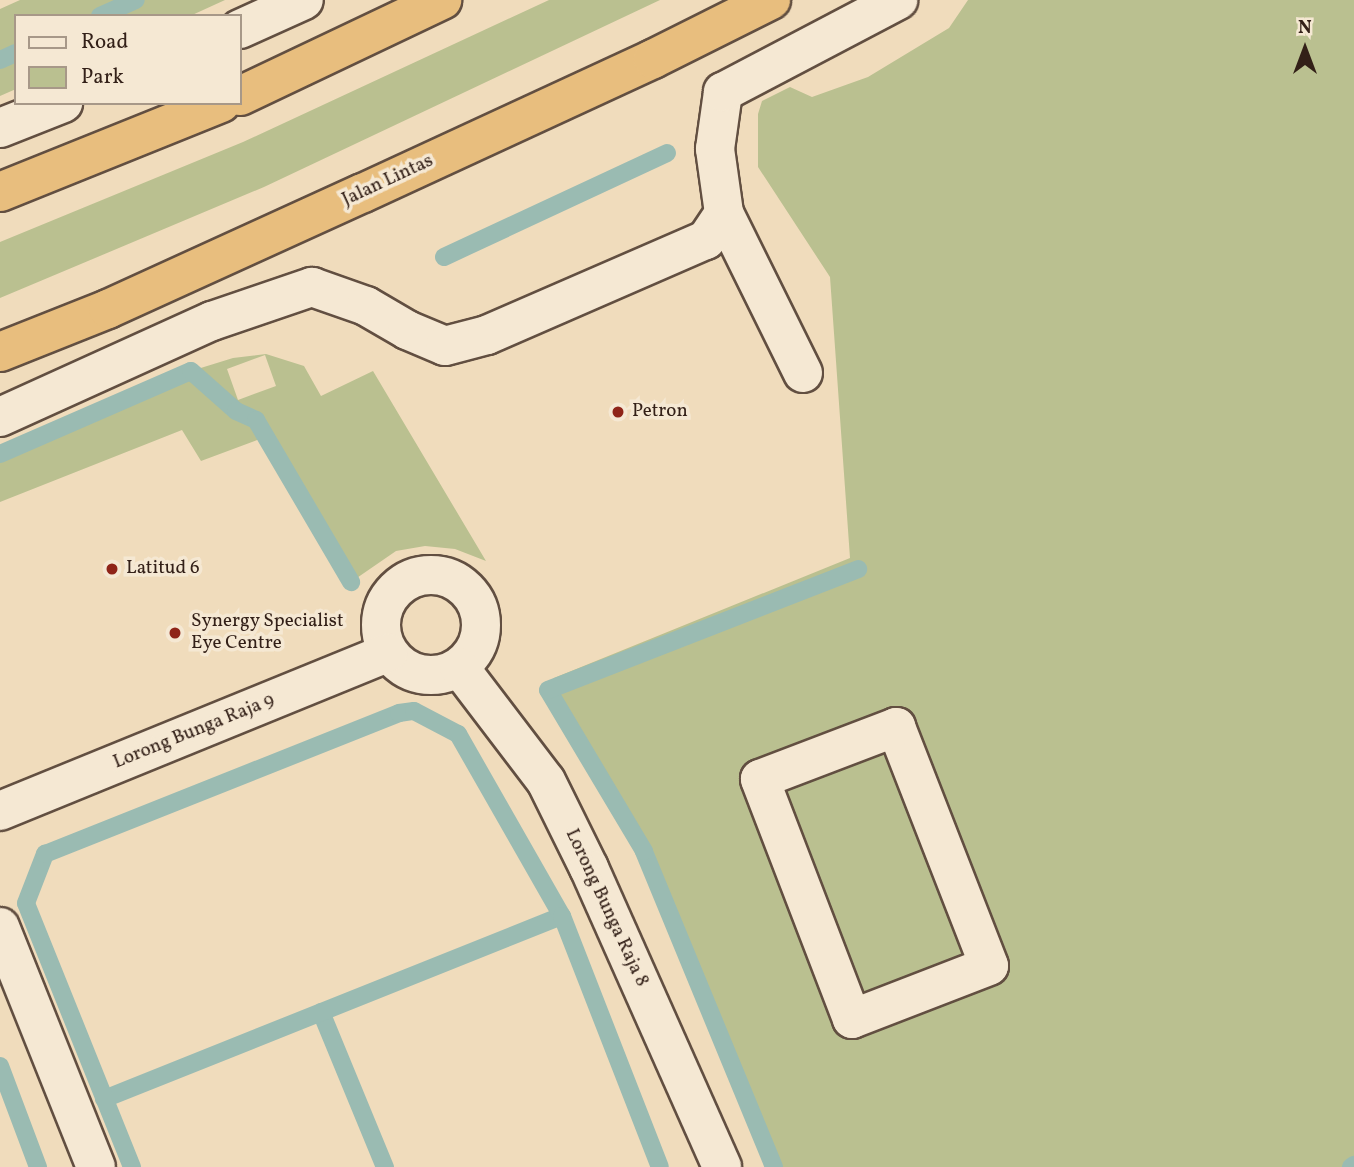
<!DOCTYPE html>
<style>
body{margin:0}
#map{position:relative;width:1354px;height:1167px;overflow:hidden;background:#f0dcbc;font-family:Vollkorn,serif}
div>[style]{position:absolute}
.green>*{inset:0;background:#bac090}
.stream>*{height:18px;margin:-9px;padding:0 9px;transform-origin:9px;border-radius:9px;background:#9abbb2}
.roads{filter:drop-shadow(2px 0 #624f41) drop-shadow(-2px 0 #624f41) drop-shadow(0 2px #624f41) drop-shadow(0 -2px #624f41)}
.minor>*{height:38px;margin:-19px;padding:0 19px;transform-origin:19px;border-radius:19px;background:#f5e8d3}
.minor>.ring{margin:-19px;padding:0;box-sizing:content-box;background:none;border:38px solid #f5e8d3;border-radius:50%}
.highway>*{height:38px;margin:-19px;padding:0 19px;transform-origin:19px;border-radius:19px;background:#e8be7e}
.dots>*{width:19px;height:19px;translate:-50% -50%;box-sizing:border-box;border:4px solid #f5e8d3;border-radius:50%}
span{translate:-50% -50%;white-space:nowrap;text-align:center;line-height:1.15;-webkit-text-stroke:7px #f5e8d3;paint-order:stroke}
.street-label{font-size:19px;color:#332018}
.poi-label{font-size:19px;color:#332018}
.left{translate:0 -50%;text-align:left}
.legend{position:absolute;left:14px;top:14px;width:228px;height:91px;box-sizing:border-box;background:#f5e8d3;border:2px solid #a79888;margin:0;padding:9px 12px;list-style:none;font-size:21px;color:#332018}
.legend li{display:flex;align-items:center;gap:14px;height:35px}
.legend b{width:35px;border:2px solid #a79888}
.north{position:absolute;left:1270px;top:14px;width:70px;height:70px;-webkit-text-stroke:5px #f5e8d3;paint-order:stroke;rotate:0deg;font-size:19px;font-weight:700;line-height:28px;text-align:center;color:#332018}
.north::after{content:'';display:block;margin:auto;width:24px;height:32px;background:#332018;clip-path:polygon(50% 0,100% 100%,50% 72%,0 100%)}
</style>
<div id="map">
<div class="green">
<i style="clip-path:polygon(20px 0,225px 0,190px 16px,16px 16px,16px 89px,0 96px,0 9px)"></i>
<i style="clip-path:polygon(549px 0,660px 0,264px 187px,0 298px,0 242px,243px 142px)"></i>
<i style="clip-path:polygon(968px 0,1354px 0,1354px 1165px,1351px 1167px,774px 1167px,644px 851px,548px 690px,554px 678px,850px 558px,830px 277px,758px 167px,758px 114px,762px 101px,790px 87px,812px 97px,868px 77px,949px 28px)"></i>
<i style="clip-path:polygon(evenodd,266px 354px,304px 366px,321px 396px,373px 371px,486px 561px,455px 549px,425px 546px,396px 551px,351px 582px,265px 437px,201px 461px,182px 430px,0 502px,0 454px,191px 371px,233px 358px,266px 354px,265px 355px,276px 386px,238px 400px,227px 369px,265px 355px)"></i>
</div>
<div class="stream">
<i style="left:100px;top:16px;width:39px;rotate:-24deg"></i>
<i style="left:0;top:60px;width:17px;rotate:-24deg"></i>
<i style="left:444px;top:257px;width:246px;rotate:-25deg"></i>
<i style="left:0;top:454px;width:208px;rotate:-23.5deg"></i>
<i style="left:191px;top:371px;width:60px;rotate:41.6deg"></i>
<i style="left:236px;top:411px;width:22px;rotate:24deg"></i>
<i style="left:256px;top:420px;width:188px;rotate:59.6deg"></i>
<i style="left:321px;top:1012px;width:168px;rotate:67.6deg"></i>
<i style="left:0;top:1066px;width:108px;rotate:69.4deg"></i>
<i style="left:104px;top:1099px;width:493px;rotate:-21.8deg"></i>
<i style="left:132px;top:1167px;width:284px;rotate:-111.9deg"></i>
<i style="left:26px;top:903px;width:53px;rotate:-68.8deg"></i>
<i style="left:45px;top:854px;width:381px;rotate:-21.7deg"></i>
<i style="left:399px;top:713px;width:15px;rotate:-8deg"></i>
<i style="left:414px;top:711px;width:50px;rotate:27.6deg"></i>
<i style="left:458px;top:734px;width:210px;rotate:60.3deg"></i>
<i style="left:562px;top:916px;width:269px;rotate:68.7deg"></i>
<i style="left:774px;top:1167px;width:342px;rotate:-112.4deg"></i>
<i style="left:644px;top:851px;width:187px;rotate:-120.8deg"></i>
<i style="left:548px;top:690px;width:333px;rotate:-21.3deg"></i>
<i style="left:1351px;top:1167px;width:4px;rotate:-34deg"></i>
</div>
<div class="roads">
<div class="minor">
<i style="left:240px;top:29px;width:70px;rotate:-24.4deg"></i>
<i style="left:0;top:128px;width:68px;rotate:-21.6deg"></i>
<i style="left:803px;top:373px;width:178px;rotate:-116.3deg"></i>
<i style="left:724px;top:213px;width:65px;rotate:-98deg"></i>
<i style="left:715px;top:149px;width:58px;rotate:-82deg"></i>
<i style="left:723px;top:92px;width:198px;rotate:-27.7deg"></i>
<i style="left:0;top:417px;width:233px;rotate:-24.4deg"></i>
<i style="left:212px;top:321px;width:106px;rotate:-18.8deg"></i>
<i style="left:312px;top:287px;width:57px;rotate:19.4deg"></i>
<i style="left:366px;top:306px;width:48px;rotate:30.3deg"></i>
<i style="left:407px;top:330px;width:41px;rotate:22.8deg"></i>
<i style="left:445px;top:346px;width:43px;rotate:-14.7deg"></i>
<i style="left:487px;top:335px;width:239px;rotate:-23.5deg"></i>
<i style="left:706px;top:240px;width:32px;rotate:-56deg"></i>
<i class="ring" style="left:381px;top:575px;width:62px;height:62px"></i>
<i style="left:459px;top:667px;width:143px;rotate:52.7deg"></i>
<i style="left:546px;top:781px;width:97px;rotate:63.7deg"></i>
<i style="left:589px;top:868px;width:327px;rotate:66deg"></i>
<i style="left:896px;top:727px;width:256px;rotate:68.7deg"></i>
<i style="left:989px;top:966px;width:147px;rotate:158.9deg"></i>
<i style="left:852px;top:1019px;width:257px;rotate:-111deg"></i>
<i style="left:760px;top:779px;width:146px;rotate:-20.9deg"></i>
<i style="left:0;top:811px;width:419px;rotate:-22.2deg"></i>
<i style="left:0;top:927px;width:258px;rotate:68.2deg"></i>
</div>
<div class="highway">
<i style="left:240px;top:96px;width:224px;rotate:-25.4deg"></i>
<i style="left:0;top:192px;width:238px;rotate:-21.9deg"></i>
<i style="left:0;top:352px;width:116px;rotate:-21.7deg"></i>
<i style="left:108px;top:309px;width:280px;rotate:-24.5deg"></i>
<i style="left:363px;top:193px;width:319px;rotate:-24.8deg"></i>
<i style="left:653px;top:59px;width:132px;rotate:-26.6deg"></i>
</div>
</div>
<div class="dots">
<i style="left:618px;top:412px;background:#8f2418"></i>
<i style="left:112px;top:569px;background:#8f2418"></i>
<i style="left:175px;top:633px;background:#8f2418"></i>
</div>
<div class="street-label">
<span style="left:388px;top:181px;rotate:-25deg">Jalan Lintas</span>
<span style="left:194px;top:732px;rotate:-22deg">Lorong Bunga Raja 9</span>
<span style="left:606px;top:908px;rotate:65deg">Lorong Bunga Raja 8</span>
</div>
<div class="poi-label">
<span class="left" style="left:632px;top:412px">Petron</span>
<span class="left" style="left:126px;top:569px">Latitud 6</span>
<span class="left" style="left:191px;top:633px">Synergy Specialist<br>Eye Centre</span>
</div>
<ul class="legend">
<li><b style="height:9px;background:#f5e8d3"></b>Road</li>
<li><b style="height:19px;background:#bac090"></b>Park</li>
</ul>
<div class="north">N</div>
</div>
